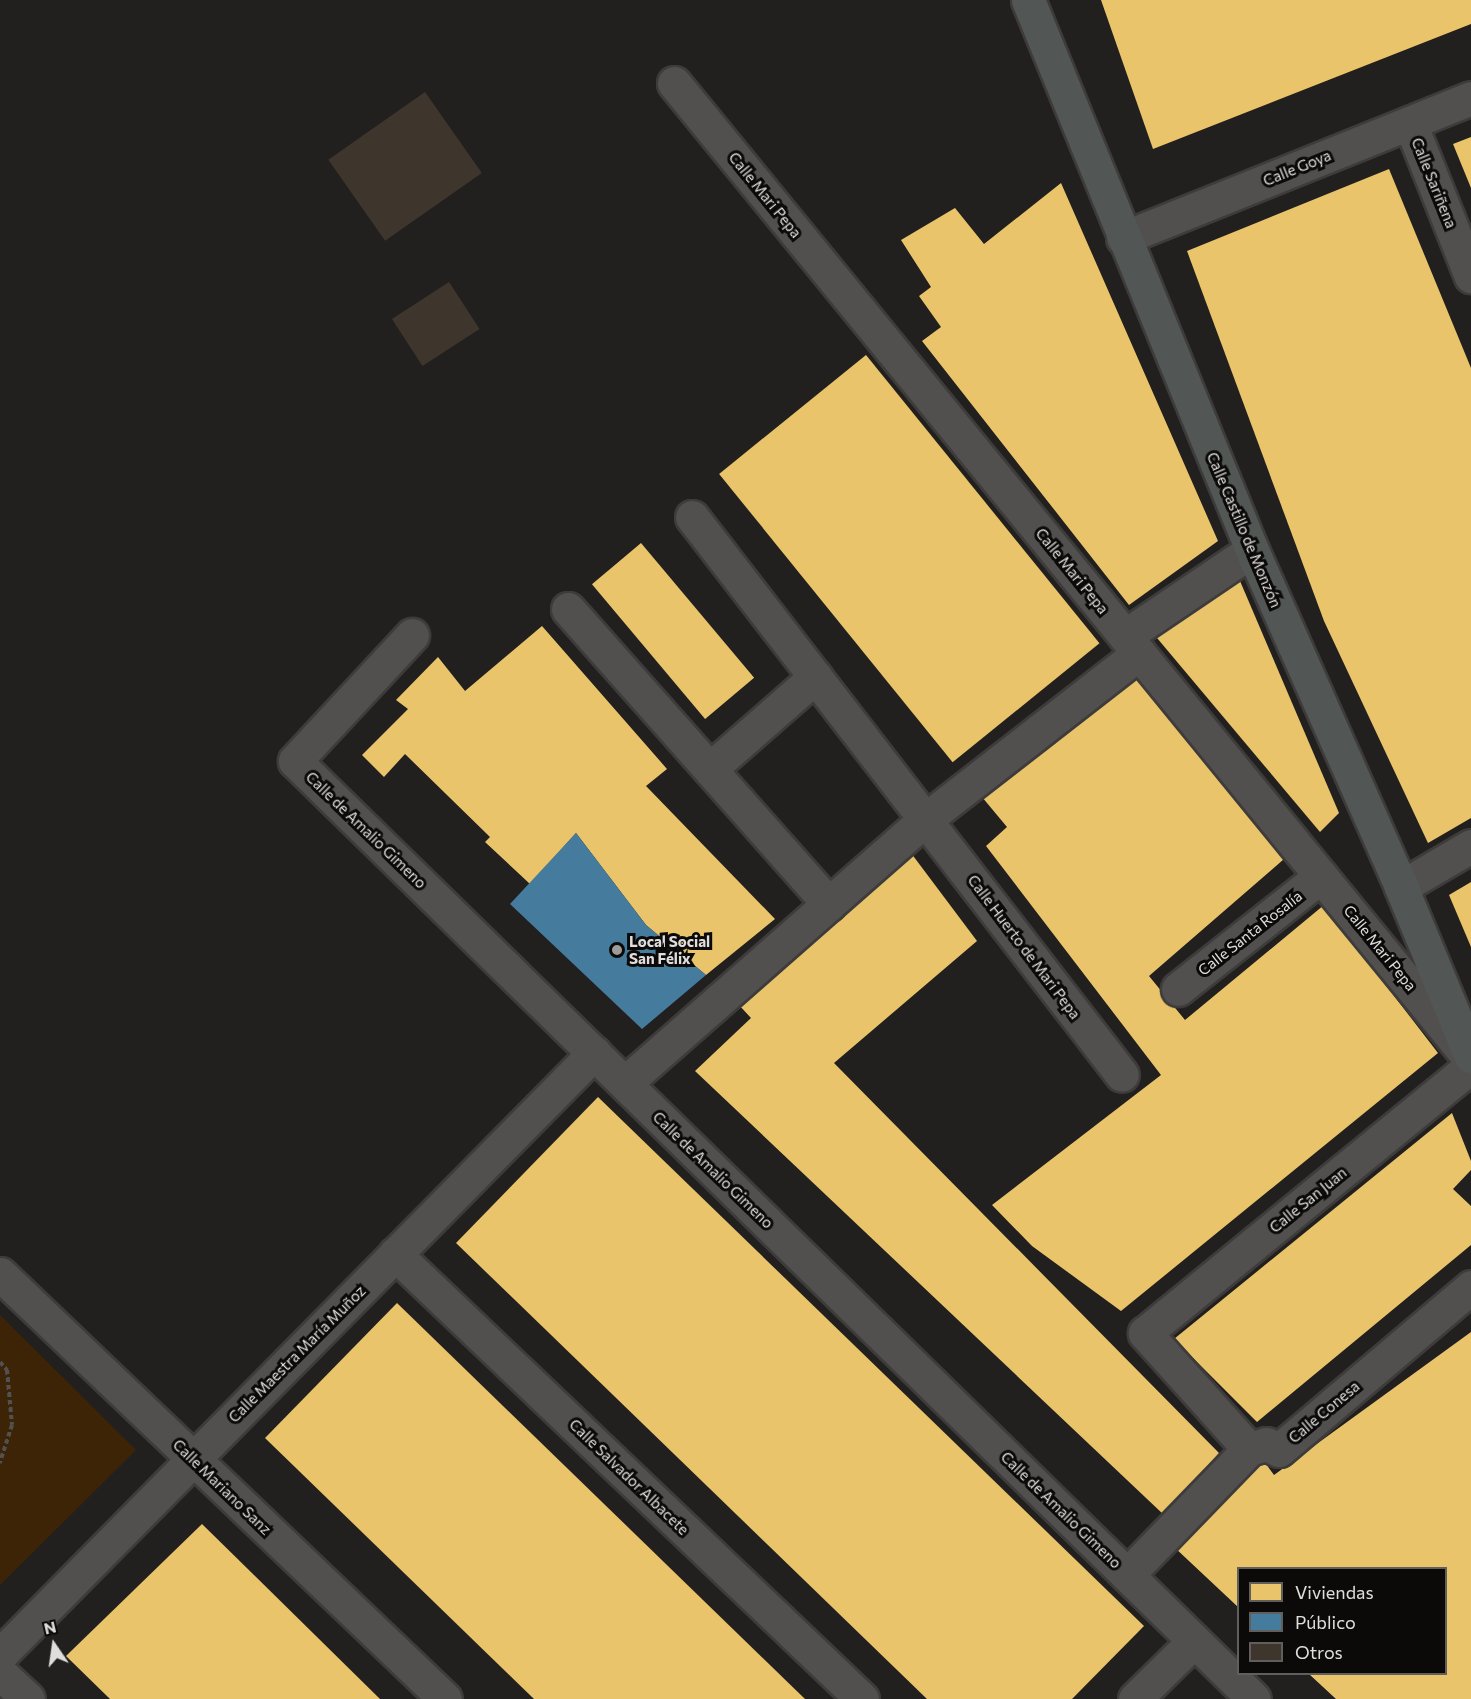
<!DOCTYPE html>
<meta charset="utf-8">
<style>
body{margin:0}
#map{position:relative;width:1471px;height:1699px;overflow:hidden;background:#22201f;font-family:Commissioner,sans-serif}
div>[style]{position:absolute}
.green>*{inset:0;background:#3e2407}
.homes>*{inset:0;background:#e9c46a;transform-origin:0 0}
.public>*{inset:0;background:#457b9d}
.building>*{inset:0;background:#3e352d;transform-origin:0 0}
.path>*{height:4px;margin-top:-2px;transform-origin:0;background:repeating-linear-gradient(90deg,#525151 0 4.5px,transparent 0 7.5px)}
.roads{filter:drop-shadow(2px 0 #3e3c3b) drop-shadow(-2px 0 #3e3c3b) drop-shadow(0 2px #3e3c3b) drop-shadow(0 -2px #3e3c3b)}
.pedestrian>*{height:33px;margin:-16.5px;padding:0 16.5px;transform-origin:16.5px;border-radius:16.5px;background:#51504e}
.minor>*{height:33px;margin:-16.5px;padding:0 16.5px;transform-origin:16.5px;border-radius:16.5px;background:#51504e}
.secondary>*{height:33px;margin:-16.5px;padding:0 16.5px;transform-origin:16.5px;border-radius:16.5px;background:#525756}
.dots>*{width:16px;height:16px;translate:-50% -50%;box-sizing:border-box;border:3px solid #0b0a09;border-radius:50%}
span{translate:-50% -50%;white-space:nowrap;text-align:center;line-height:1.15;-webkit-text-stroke:6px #0b0a09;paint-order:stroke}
.street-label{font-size:15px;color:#e0dedd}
.poi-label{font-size:15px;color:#e0dedd;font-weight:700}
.left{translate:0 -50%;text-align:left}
.legend{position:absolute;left:1237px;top:1567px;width:210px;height:108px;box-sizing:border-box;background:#0b0a09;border:2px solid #605f5e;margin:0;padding:8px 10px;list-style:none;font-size:18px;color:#e0dedd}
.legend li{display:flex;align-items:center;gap:12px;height:30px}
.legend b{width:30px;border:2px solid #605f5e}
.north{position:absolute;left:24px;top:1615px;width:60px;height:60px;-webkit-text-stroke:4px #0b0a09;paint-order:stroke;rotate:347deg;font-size:16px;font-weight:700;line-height:24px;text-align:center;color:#e0dedd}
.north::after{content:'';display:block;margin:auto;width:21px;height:27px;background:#e0dedd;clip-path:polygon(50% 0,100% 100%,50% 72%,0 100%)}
</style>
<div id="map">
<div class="green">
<i style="clip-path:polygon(0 1315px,136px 1450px,0 1585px)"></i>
</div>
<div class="homes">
<i style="clip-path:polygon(1101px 0,1471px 0,1471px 24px,1153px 149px)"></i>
<i style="clip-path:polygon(1471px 137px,1471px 188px,1453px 144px)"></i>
<i style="clip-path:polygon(1389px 169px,1471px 368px,1471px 818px,1428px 843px,1324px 621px,1187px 251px)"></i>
<i style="clip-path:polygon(1061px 183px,1218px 541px,1129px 605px,922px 341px,941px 327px,919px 296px,931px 287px,901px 240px,955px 208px,984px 244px)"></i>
<i style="left:866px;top:355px;width:371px;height:189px;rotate:51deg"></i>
<i style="left:641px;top:543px;width:176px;height:64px;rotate:50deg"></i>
<i style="clip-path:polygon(1240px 581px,1339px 813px,1320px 832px,1152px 632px)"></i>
<i style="clip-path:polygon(542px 626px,667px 769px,646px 786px,775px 919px,706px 975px,646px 925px,576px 833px,530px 884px,485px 842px,490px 837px,405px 754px,384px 777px,362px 755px,408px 709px,396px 700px,438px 657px,465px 691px)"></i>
<i style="clip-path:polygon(1137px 679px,1284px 859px,1149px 976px,1185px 1020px,1324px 905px,1438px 1053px,1121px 1311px,1032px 1246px,992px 1205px,1161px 1075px,986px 846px,1007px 827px,982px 797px)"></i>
<i style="clip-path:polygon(911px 853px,977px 941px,834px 1063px,1219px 1453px,1164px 1515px,695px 1071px,751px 1018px,738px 1004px)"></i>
<i style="clip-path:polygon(1471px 882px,1471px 947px,1449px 895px)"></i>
<i style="clip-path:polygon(598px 1097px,1144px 1626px,1072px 1699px,927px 1699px,456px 1243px)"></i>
<i style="clip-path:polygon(1452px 1113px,1471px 1161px,1471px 1170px,1453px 1189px,1471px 1206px,1471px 1245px,1257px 1422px,1174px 1339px)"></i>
<i style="clip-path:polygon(397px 1303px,805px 1699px,534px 1699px,265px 1438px)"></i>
<i style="clip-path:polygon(1471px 1332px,1471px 1699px,1336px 1699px,1309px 1674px,1446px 1674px,1446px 1568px,1238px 1568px,1238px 1607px,1173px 1546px,1260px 1456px,1274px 1475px)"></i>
<i style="clip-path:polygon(202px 1524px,380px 1699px,110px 1699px,66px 1656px)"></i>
</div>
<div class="public">
<i style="clip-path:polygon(576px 833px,646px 925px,706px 975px,642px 1029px,510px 904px)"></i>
</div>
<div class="building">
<i style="left:425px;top:92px;width:99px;height:118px;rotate:55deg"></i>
<i style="left:449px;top:282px;width:56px;height:68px;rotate:57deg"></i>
</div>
<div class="path">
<i style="left:0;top:1362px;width:11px;rotate:49deg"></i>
<i style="left:7px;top:1370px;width:55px;rotate:84.8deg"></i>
<i style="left:12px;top:1425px;width:40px;rotate:108deg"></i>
</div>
<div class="roads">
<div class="pedestrian">
<i style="left:1125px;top:636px;width:153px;rotate:-34.1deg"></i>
<i style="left:926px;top:819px;width:270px;rotate:-37.9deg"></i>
<i style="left:1127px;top:1575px;width:175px;rotate:-45.9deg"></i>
<i style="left:1249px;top:1449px;width:156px;rotate:-131.9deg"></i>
</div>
<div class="minor">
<i style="left:674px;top:83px;width:1252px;rotate:50.8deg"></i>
<i style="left:1410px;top:123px;width:165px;rotate:68.3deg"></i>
<i style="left:1123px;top:238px;width:375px;rotate:-21.9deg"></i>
<i style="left:692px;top:517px;width:704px;rotate:52.38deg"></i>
<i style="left:568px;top:609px;width:394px;rotate:48.5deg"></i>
<i style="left:412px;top:635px;width:172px;rotate:132.9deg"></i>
<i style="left:295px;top:761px;width:1341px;rotate:44.37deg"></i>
<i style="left:710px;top:769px;width:140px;rotate:-41.2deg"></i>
<i style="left:1401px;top:887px;width:81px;rotate:-30.4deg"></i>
<i style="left:1178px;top:989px;width:182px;rotate:-38.3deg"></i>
<i style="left:625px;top:1083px;width:400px;rotate:-41.3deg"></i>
<i style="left:395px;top:1254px;width:645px;rotate:43.62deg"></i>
<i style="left:0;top:1274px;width:615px;rotate:43.68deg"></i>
<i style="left:1145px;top:1333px;width:421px;rotate:-39.3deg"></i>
<i style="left:1249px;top:1449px;width:18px;rotate:-16deg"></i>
<i style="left:1266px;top:1444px;width:14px;rotate:25deg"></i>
<i style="left:1279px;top:1450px;width:252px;rotate:-40.3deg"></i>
<i style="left:0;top:1655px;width:846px;rotate:-45.38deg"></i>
<i style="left:0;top:1673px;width:38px;rotate:43deg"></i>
<i style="left:1135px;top:1699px;width:83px;rotate:-44.5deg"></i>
</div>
<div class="secondary">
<i style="left:1028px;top:0;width:594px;rotate:67.84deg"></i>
<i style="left:1252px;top:550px;width:368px;rotate:66.1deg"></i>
<i style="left:1401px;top:887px;width:183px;rotate:67.5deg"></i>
</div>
</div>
<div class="dots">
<i style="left:617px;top:950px;background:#9e9c9a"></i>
</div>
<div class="street-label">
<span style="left:1297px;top:168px;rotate:-22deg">Calle Goya</span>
<span style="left:1434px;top:183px;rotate:68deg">Calle Sariñena</span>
<span style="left:765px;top:195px;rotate:51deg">Calle Mari Pepa</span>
<span style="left:1244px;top:530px;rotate:67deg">Calle Castillo de Monzón</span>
<span style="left:1072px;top:571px;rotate:51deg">Calle Mari Pepa</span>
<span style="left:366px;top:830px;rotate:44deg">Calle de Amalio Gimeno</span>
<span style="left:1250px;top:933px;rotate:-38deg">Calle Santa Rosalía</span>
<span style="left:1024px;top:947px;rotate:53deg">Calle Huerto de Mari Pepa</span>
<span style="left:1380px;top:948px;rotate:51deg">Calle Mari Pepa</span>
<span style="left:713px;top:1170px;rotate:44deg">Calle de Amalio Gimeno</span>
<span style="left:1308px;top:1200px;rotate:-39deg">Calle San Juan</span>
<span style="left:297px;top:1354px;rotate:-45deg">Calle Maestra María Muñoz</span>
<span style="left:1324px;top:1412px;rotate:-40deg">Calle Conesa</span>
<span style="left:629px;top:1477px;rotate:44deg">Calle Salvador Albacete</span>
<span style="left:222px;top:1487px;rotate:44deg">Calle Mariano Sanz</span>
<span style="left:1061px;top:1510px;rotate:44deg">Calle de Amalio Gimeno</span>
</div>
<div class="poi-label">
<span class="left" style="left:629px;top:950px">Local Social<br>San Félix</span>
</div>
<ul class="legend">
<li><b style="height:16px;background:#e9c46a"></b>Viviendas</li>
<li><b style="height:16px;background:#457b9d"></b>Público</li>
<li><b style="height:16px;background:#3e352d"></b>Otros</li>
</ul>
<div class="north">N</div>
</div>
